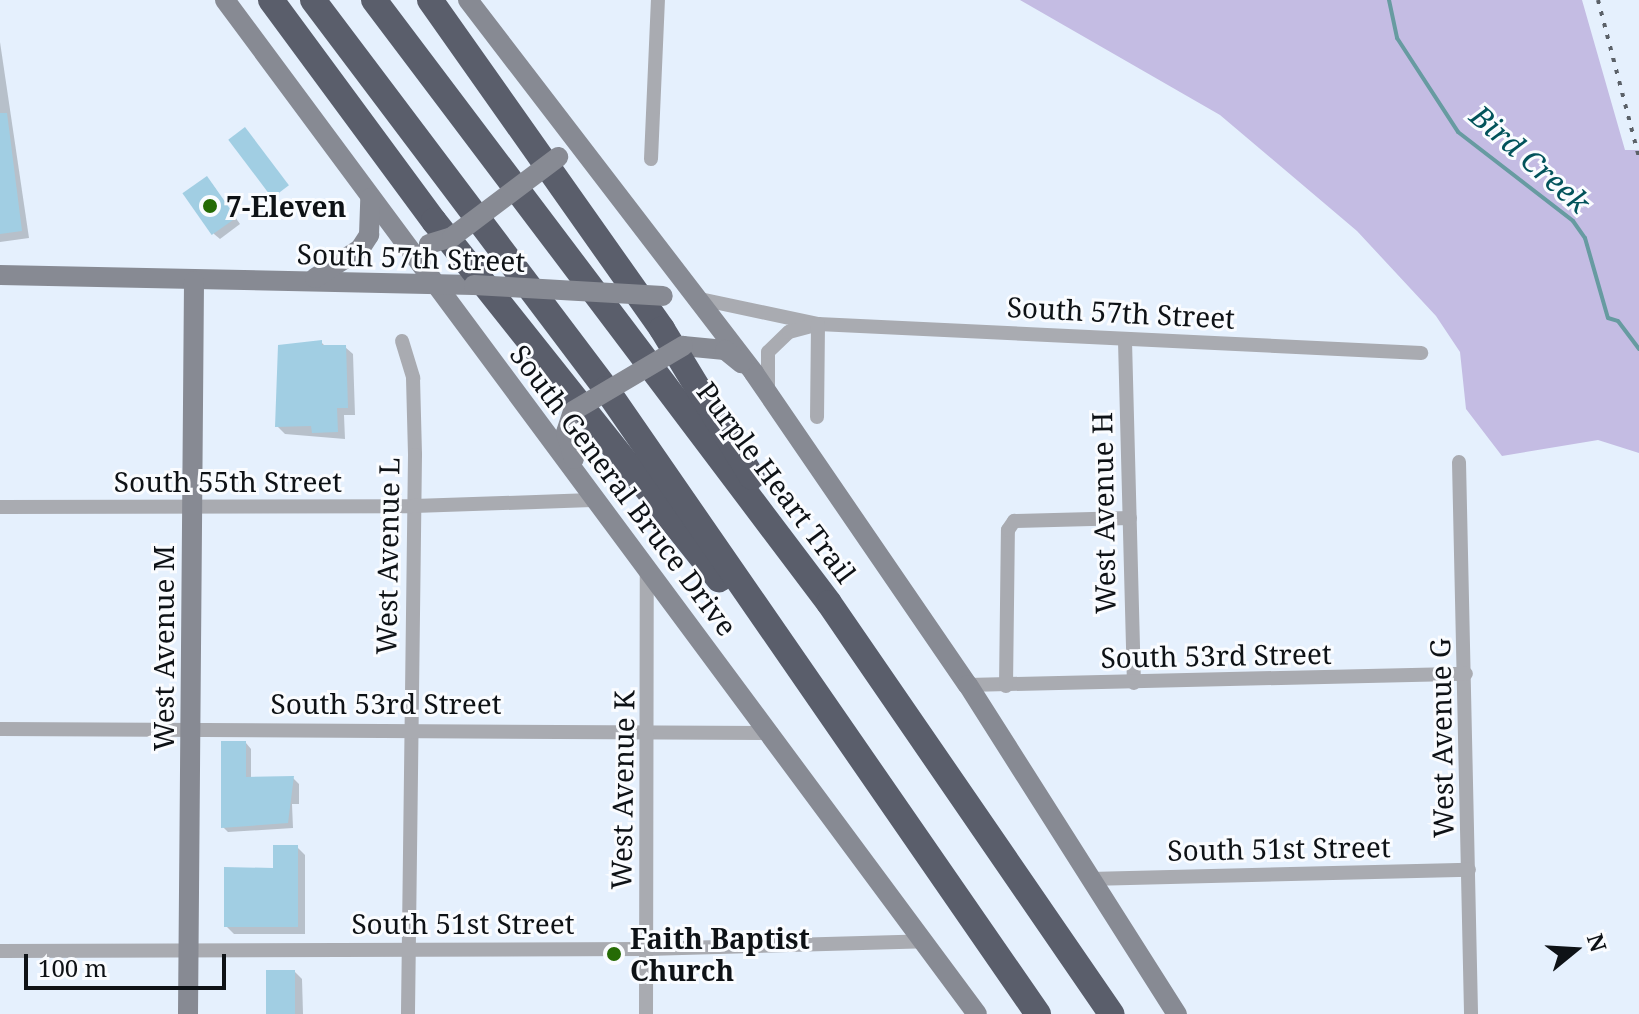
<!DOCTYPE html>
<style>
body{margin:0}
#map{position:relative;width:1639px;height:1014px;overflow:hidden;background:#e5f0fd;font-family:"Noto Serif",serif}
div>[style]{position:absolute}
.green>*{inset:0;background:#c4bce3}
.shadow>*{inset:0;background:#0003}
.stream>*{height:4px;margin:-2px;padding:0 2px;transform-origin:2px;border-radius:2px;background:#679ba1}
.building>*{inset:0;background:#a1cee3;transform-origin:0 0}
.street>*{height:14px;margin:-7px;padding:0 7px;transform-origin:7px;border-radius:7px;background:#a9abb1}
.secondary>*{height:20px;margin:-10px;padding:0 10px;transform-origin:10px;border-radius:10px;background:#878a93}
.highway>*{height:26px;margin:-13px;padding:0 13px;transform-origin:13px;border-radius:13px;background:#5a5e6b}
.rail>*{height:4px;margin-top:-2px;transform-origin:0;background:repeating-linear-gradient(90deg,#5b6168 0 4px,transparent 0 12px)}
.secondary-bridge>*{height:20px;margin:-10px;padding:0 10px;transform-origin:10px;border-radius:10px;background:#878a93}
.dots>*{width:22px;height:22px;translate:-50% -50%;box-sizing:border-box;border:4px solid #fafcff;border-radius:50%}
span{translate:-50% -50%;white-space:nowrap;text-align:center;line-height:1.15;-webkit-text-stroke:6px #fafcff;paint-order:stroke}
.poi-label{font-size:28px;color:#0e1216;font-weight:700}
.left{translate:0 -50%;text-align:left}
.street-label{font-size:28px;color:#0e1216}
.water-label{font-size:30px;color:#02535b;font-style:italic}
.north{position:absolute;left:1535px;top:910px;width:80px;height:80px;-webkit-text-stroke:6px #fafcff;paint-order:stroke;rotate:72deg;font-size:22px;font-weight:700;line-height:32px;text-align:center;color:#0e1216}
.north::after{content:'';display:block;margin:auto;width:28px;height:36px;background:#0e1216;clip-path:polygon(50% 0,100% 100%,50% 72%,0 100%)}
.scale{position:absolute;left:24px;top:954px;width:202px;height:36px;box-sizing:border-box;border:4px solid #0e1216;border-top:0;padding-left:10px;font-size:24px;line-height:28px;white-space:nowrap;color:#0e1216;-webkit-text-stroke:6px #fafcff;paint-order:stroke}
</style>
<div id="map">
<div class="green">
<i style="clip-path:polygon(1020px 0,1582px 0,1625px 150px,1639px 150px,1639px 453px,1598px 440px,1502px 456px,1466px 409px,1460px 352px,1436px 316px,1357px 231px,1220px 115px)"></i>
</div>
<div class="shadow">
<i style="clip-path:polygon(0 42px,29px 238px,0 242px)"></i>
<i style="clip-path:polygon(212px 184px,240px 224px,220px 239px,214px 234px)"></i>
<i style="clip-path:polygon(321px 342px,326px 347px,345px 347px,353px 354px,355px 415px,344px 415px,345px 439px,285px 434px,277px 426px)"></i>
<i style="clip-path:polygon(246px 743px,251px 749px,251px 779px,293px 778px,299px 784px,299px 804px,292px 804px,293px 828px,228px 832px,223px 827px)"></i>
<i style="clip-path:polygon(297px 847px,305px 855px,305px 934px,234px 934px,226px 926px)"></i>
<i style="clip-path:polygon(295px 972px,302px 979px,303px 1014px,269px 1014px)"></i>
</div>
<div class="stream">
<i style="left:1389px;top:0;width:39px;rotate:78deg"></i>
<i style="left:1397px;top:38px;width:112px;rotate:57deg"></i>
<i style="left:1458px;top:132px;width:145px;rotate:37.7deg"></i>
<i style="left:1573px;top:221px;width:21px;rotate:55deg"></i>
<i style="left:1585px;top:238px;width:83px;rotate:74deg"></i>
<i style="left:1608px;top:318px;width:10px;rotate:17deg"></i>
<i style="left:1618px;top:321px;width:35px;rotate:53deg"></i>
</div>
<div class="building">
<i style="clip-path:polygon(0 113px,7px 113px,22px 231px,0 234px)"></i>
<i style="left:245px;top:127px;width:73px;height:21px;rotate:53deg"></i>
<i style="left:207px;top:176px;width:51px;height:30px;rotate:55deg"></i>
<i style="clip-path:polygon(322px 340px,322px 345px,346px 345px,348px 408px,337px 408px,338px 432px,312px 433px,311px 426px,275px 427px,278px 345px)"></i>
<i style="clip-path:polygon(221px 741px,246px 741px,246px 777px,294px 776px,288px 823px,221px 828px)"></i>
<i style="clip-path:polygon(273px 845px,298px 845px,298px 927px,224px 927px,224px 867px,273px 868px)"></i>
<i style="left:266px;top:970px;width:29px;height:44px"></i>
</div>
<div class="street">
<i style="left:651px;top:159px;width:159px;rotate:-87.5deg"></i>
<i style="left:700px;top:299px;width:121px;rotate:12deg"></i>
<i style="left:818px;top:324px;width:604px;rotate:2.75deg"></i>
<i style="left:402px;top:341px;width:39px;rotate:73deg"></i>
<i style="left:413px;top:378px;width:77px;rotate:88.5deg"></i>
<i style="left:415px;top:455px;width:559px;rotate:90.72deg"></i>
<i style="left:1125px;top:341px;width:342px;rotate:88.5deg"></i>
<i style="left:768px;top:391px;width:39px;rotate:-90deg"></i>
<i style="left:768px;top:352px;width:29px;rotate:-44deg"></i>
<i style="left:789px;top:332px;width:30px;rotate:-15deg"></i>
<i style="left:818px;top:324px;width:93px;rotate:90.6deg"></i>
<i style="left:1459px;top:462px;width:552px;rotate:88.75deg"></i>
<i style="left:0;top:507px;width:414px;rotate:-0.1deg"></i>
<i style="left:414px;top:506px;width:185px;rotate:-1.9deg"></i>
<i style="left:968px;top:685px;width:498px;rotate:-1.3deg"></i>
<i style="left:1006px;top:686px;width:156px;rotate:-89.3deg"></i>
<i style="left:1008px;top:530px;width:11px;rotate:-56deg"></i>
<i style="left:1014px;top:521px;width:116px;rotate:-1.5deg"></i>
<i style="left:0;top:729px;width:772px;rotate:0.3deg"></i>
<i style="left:1089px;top:879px;width:380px;rotate:-1.4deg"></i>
<i style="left:0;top:951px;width:646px;rotate:-0.18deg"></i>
<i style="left:646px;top:949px;width:280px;rotate:-1.6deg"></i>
<i style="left:646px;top:1014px;width:444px;rotate:-89.9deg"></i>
</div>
<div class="secondary">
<i style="left:225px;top:0;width:1262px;rotate:53.44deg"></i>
<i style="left:468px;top:0;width:470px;rotate:52.5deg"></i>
<i style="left:754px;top:373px;width:378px;rotate:55.6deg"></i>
<i style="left:968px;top:685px;width:390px;rotate:57.6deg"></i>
<i style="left:0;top:275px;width:474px;rotate:1.2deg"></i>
<i style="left:315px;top:278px;width:54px;rotate:-32.8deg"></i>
<i style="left:360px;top:249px;width:17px;rotate:-57deg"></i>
<i style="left:369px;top:235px;width:37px;rotate:-88deg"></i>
<i style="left:683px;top:346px;width:42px;rotate:5.4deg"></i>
<i style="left:725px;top:350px;width:21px;rotate:39deg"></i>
<i style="left:573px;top:411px;width:23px;rotate:108deg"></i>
<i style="left:566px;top:433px;width:27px;rotate:73deg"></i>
<i style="left:188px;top:1014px;width:733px;rotate:-89.53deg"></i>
</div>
<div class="highway">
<i style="left:271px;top:0;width:275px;rotate:53.6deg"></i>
<i style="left:434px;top:221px;width:458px;rotate:51.5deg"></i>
<i style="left:313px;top:0;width:487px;rotate:53deg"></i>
<i style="left:606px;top:389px;width:760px;rotate:55.35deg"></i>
<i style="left:374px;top:0;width:755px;rotate:52.96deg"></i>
<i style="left:829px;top:603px;width:499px;rotate:55.5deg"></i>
<i style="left:430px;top:0;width:403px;rotate:54.8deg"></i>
<i style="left:662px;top:329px;width:173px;rotate:58.7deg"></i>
</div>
<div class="rail">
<i style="left:1598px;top:0;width:162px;rotate:75.4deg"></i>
</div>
<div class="secondary-bridge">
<i style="left:429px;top:244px;width:24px;rotate:-17deg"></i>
<i style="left:452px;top:237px;width:133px;rotate:-37deg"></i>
<i style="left:474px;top:285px;width:189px;rotate:3.3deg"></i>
<i style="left:573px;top:411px;width:128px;rotate:-30.6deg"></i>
</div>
<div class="dots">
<i style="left:210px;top:206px;background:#256b05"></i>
<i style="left:614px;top:954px;background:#256b05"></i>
</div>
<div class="poi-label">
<span class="left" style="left:226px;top:206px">7-Eleven</span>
<span class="left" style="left:630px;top:954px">Faith Baptist<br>Church</span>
</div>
<div class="street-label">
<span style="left:411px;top:257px;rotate:2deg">South 57th Street</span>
<span style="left:1121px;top:312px;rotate:3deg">South 57th Street</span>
<span style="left:228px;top:481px">South 55th Street</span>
<span style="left:777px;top:482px;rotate:53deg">Purple Heart Trail</span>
<span style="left:624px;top:490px;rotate:53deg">South General Bruce Drive</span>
<span style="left:1103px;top:513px;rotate:-91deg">West Avenue H</span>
<span style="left:387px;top:556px;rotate:-89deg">West Avenue L</span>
<span style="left:163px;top:648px;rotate:-90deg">West Avenue M</span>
<span style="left:1216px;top:655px;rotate:-1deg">South 53rd Street</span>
<span style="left:386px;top:703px">South 53rd Street</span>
<span style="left:1441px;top:738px;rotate:-91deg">West Avenue G</span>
<span style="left:622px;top:790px;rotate:-89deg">West Avenue K</span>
<span style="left:1279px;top:848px;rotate:-1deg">South 51st Street</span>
<span style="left:463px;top:923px">South 51st Street</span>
</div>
<div class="water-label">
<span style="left:1530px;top:159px;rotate:41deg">Bird Creek</span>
</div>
<div class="north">N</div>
<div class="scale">100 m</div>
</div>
